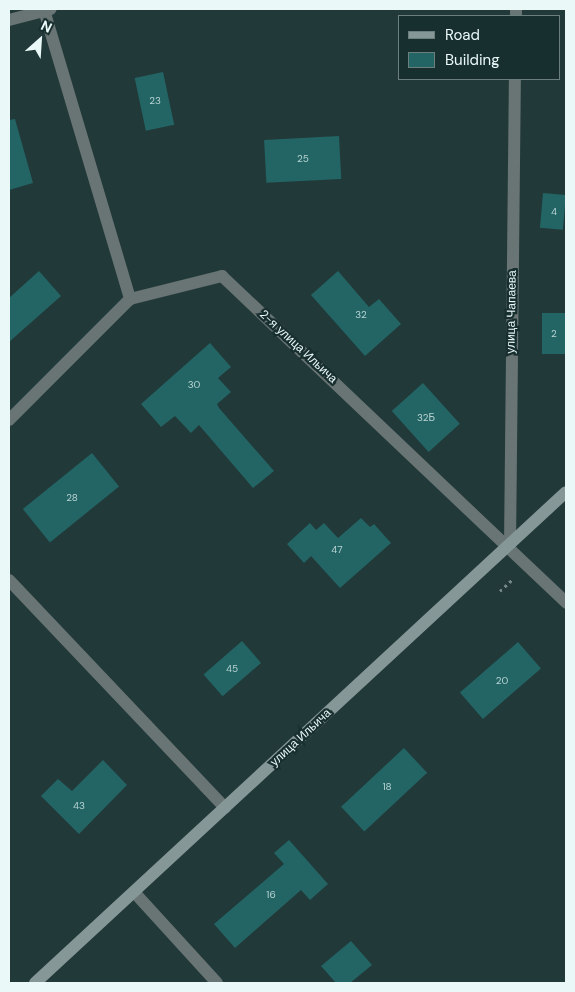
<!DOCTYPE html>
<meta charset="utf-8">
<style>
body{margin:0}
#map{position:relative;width:575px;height:992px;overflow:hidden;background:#223939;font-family:"DM Sans",sans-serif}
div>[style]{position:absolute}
.building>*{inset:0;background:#236464;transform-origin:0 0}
.path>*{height:3px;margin-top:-1.5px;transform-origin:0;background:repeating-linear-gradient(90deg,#758888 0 2.5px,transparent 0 6.5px)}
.minor>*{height:12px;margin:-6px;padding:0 6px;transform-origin:6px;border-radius:6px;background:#697474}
.tertiary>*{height:12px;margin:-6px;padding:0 6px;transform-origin:6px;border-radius:6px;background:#697474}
.secondary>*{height:12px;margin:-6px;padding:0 6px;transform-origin:6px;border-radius:6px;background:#869797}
span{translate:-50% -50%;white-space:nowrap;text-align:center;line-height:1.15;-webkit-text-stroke:4.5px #182f2f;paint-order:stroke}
.number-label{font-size:10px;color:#b8d3d3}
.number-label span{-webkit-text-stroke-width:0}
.street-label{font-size:12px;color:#eaf8f8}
.frame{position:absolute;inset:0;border:10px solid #eaf8f8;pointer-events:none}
.legend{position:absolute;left:398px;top:15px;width:162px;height:65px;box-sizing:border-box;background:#182f2f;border:1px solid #6c7f7f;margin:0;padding:6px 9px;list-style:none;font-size:15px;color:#eaf8f8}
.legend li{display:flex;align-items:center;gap:10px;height:25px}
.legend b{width:25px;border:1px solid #6c7f7f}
.north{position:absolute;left:15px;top:15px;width:50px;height:50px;-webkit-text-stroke:4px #182f2f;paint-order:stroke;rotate:26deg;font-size:14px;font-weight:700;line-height:20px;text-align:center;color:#eaf8f8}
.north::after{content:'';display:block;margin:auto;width:18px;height:22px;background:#eaf8f8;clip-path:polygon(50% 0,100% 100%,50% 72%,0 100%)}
</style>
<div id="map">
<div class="building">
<i style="left:163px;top:72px;width:54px;height:29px;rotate:78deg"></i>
<i style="clip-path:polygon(15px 119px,33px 183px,9px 190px,9px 120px)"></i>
<i style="left:339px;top:136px;width:43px;height:75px;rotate:87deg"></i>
<i style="left:543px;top:193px;width:23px;height:35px;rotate:5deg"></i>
<i style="clip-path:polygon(39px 271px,61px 296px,9px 342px,9px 298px)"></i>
<i style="clip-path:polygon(338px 271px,369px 307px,379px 299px,401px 324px,365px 356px,311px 295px)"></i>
<i style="left:542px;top:313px;width:24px;height:41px"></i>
<i style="clip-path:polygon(210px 343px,231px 367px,218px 378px,231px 392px,217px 404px,219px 408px,274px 471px,253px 488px,199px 425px,191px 433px,175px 416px,161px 427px,141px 404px)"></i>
<i style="left:423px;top:383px;width:55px;height:42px;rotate:48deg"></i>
<i style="left:92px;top:453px;width:43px;height:89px;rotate:51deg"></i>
<i style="clip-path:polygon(361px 518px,370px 527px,374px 524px,391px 543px,340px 588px,311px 556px,304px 563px,287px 544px,310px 523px,316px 530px,324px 523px,338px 538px)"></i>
<i style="left:242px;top:641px;width:29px;height:51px;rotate:49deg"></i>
<i style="left:518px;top:642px;width:35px;height:77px;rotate:49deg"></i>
<i style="left:404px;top:748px;width:34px;height:86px;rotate:47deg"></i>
<i style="clip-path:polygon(103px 760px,127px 785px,79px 834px,41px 796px,58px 779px,72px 791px)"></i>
<i style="clip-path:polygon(289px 840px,328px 884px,310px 900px,301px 890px,235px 948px,214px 924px,284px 864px,274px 853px)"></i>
<i style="clip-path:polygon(351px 941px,372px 965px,350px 983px,336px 983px,321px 966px)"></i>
</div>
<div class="path">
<i style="left:500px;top:591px;width:19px;rotate:-43deg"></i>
</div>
<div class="minor">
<i style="left:44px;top:10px;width:302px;rotate:73.4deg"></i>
<i style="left:9px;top:20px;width:43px;rotate:-14.7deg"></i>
<i style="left:9px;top:420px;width:171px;rotate:-45deg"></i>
<i style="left:130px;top:299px;width:95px;rotate:-14deg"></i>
<i style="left:222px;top:276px;width:475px;rotate:43.5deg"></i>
<i style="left:9px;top:580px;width:314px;rotate:46.5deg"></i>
<i style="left:134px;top:892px;width:123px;rotate:47.6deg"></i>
</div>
<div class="tertiary">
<i style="left:516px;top:16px;width:7px;rotate:-90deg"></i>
<i style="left:510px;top:546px;width:467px;rotate:-89.4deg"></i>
</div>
<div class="secondary">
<i style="left:35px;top:983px;width:723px;rotate:-42.76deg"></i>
</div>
<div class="number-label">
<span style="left:155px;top:101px">23</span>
<span style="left:303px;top:159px">25</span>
<span style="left:554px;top:212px">4</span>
<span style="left:361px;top:315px">32</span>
<span style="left:554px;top:334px">2</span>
<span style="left:194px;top:385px">30</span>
<span style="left:426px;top:418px">32Б</span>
<span style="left:72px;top:498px">28</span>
<span style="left:337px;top:550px">47</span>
<span style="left:232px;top:669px">45</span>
<span style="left:502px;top:681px">20</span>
<span style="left:387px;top:787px">18</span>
<span style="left:79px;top:806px">43</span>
<span style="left:271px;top:895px">16</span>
</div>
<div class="street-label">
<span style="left:512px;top:312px;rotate:-89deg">улица Чапаева</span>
<span style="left:298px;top:347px;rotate:43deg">2-я улица Ильича</span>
<span style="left:301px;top:738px;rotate:-43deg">улица Ильича</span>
</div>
<div class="frame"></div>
<ul class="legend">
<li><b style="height:6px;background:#869797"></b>Road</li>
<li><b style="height:14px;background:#236464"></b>Building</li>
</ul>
<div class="north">N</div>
</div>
